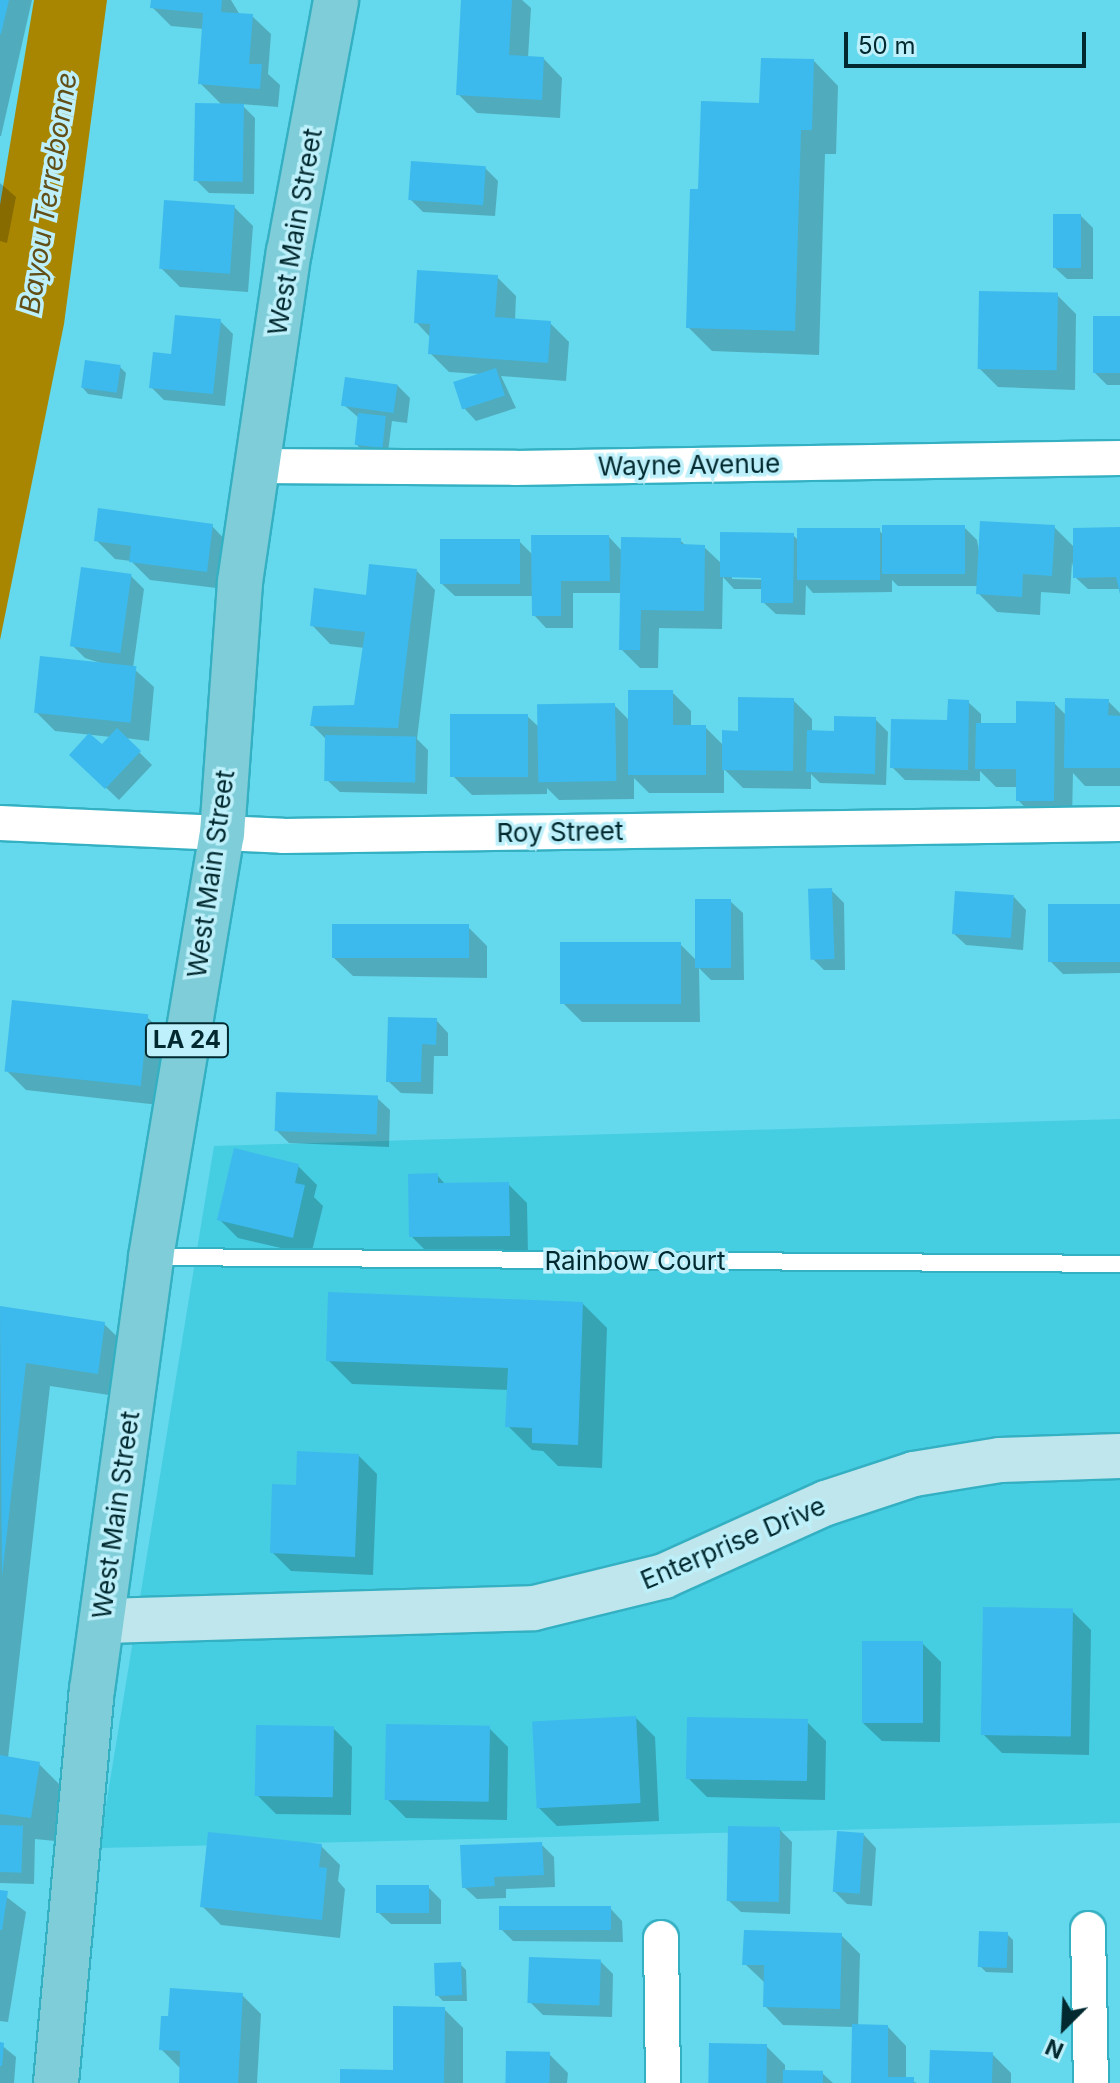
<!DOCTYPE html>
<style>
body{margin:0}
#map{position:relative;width:1120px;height:2083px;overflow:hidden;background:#64d8ec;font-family:Inter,sans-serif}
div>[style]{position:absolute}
.built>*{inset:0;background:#45cde2}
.water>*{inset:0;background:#a98601}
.shadow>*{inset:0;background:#0003}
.building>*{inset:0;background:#3dbaed;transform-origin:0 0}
.roads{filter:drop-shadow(2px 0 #34b0c3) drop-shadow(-2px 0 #34b0c3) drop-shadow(0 2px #34b0c3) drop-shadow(0 -2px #34b0c3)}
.lane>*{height:16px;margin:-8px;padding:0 8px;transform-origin:8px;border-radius:8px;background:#fff}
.street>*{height:34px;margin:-17px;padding:0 17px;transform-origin:17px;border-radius:17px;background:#fff}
.secondary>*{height:44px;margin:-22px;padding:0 22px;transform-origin:22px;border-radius:22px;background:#bfe6ec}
.primary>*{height:44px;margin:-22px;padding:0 22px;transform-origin:22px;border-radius:22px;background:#7fcdd8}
span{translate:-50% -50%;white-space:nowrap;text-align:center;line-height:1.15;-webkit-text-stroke:7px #bdf0fa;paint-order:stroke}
.shield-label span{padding:2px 6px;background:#bdf0fa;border:2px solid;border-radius:6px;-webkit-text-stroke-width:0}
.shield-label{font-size:24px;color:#02292f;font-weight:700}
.street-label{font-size:26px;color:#02292f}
.water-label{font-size:28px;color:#624f17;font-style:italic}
.north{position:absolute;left:1024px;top:1987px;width:80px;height:80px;-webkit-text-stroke:6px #bdf0fa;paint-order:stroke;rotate:204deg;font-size:22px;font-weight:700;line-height:32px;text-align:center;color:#02292f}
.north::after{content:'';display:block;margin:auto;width:28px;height:36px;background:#02292f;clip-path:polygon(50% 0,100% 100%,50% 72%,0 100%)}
.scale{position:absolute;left:844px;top:32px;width:242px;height:36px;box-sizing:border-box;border:4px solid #02292f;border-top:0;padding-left:10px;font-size:24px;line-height:28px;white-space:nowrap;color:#02292f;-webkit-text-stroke:6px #bdf0fa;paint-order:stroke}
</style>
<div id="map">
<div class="built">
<i style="clip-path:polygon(1120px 1119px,1120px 1823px,99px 1848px,214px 1146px)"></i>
</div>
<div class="water">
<i style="clip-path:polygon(34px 0,107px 0,64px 324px,0 640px,0 205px)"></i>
</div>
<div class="shadow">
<i style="clip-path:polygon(0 0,32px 0,1px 136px,0 136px)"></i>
<i style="clip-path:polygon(153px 0,231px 0,240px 15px,252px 16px,271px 34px,268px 74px,280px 85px,278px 107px,241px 104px,255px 118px,254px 194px,209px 193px,196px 180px,222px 105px,200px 83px,204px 29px,171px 26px,152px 7px)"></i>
<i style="clip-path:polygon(463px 0,522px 0,531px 8px,528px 58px,544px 59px,562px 78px,560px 118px,477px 113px,458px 94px)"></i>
<i style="clip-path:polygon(814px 61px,838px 86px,836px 154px,825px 154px,819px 355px,712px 351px,688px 327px,700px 191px,761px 105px)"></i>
<i style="clip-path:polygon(485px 168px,498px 181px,495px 216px,423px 212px,410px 199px)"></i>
<i style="clip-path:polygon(0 183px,16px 197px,7px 243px,0 241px)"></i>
<i style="clip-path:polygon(234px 207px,253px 226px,248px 292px,180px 287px,161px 268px)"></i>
<i style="clip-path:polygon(1081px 216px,1093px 228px,1093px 279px,1067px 279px,1054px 267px)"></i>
<i style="clip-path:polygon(497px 277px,516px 296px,515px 321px,550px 323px,569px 342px,566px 381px,501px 376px,516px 408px,476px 421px,464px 408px,480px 374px,449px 372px,430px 353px,431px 338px,416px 322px)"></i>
<i style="clip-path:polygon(1057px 295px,1076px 314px,1075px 390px,998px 387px,979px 368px)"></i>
<i style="clip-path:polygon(1120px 318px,1120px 385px,1107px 385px,1094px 372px)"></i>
<i style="clip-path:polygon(220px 321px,233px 334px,225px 406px,164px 400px,151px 387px,173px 356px)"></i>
<i style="clip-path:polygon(120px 367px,126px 373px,122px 399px,88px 394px,83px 388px)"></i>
<i style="clip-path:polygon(397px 385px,410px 398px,407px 423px,392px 421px,388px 452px,362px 450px,356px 444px,359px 418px,344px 405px)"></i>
<i style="clip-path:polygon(212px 526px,230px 545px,225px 589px,150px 580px,131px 561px,115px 559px,96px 540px)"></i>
<i style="clip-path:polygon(evenodd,964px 527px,977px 540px,980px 557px,1054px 527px,1075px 548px,1120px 529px,1120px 594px,1119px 589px,1088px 589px,1075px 577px,1072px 562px,1070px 594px,1041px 592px,1040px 615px,997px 612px,978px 593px,979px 586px,898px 586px,892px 580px,892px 592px,813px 593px,806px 585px,805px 615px,776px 614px,763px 602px,763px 589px,734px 589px,723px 577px,722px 629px,659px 628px,658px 668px,640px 668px,621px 649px,622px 593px,573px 593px,573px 628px,546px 628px,534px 615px,534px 596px,455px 596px,442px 584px,519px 541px,533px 555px,609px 537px,622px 551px,680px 540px,686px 546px,704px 547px,722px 564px,793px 535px,800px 542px,879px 530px,884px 536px,964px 527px,732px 575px,771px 576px,771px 580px,732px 579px,732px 575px)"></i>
<i style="clip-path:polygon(417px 571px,435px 590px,417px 739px,428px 750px,427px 794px,340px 792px,327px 780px,327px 740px,312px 725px,356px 707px,365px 648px,330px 644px,312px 625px)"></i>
<i style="clip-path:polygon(131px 576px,144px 589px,133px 668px,154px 687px,149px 741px,125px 738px,152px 765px,119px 800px,72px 755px,102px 747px,111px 737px,55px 731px,36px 712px,107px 665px,85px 658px,73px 646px)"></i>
<i style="clip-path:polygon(672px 692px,691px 711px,691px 727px,705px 727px,724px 746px,793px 700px,812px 719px,812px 732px,836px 733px,875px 719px,888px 732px,886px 785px,820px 783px,811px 774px,811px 789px,743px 788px,724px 769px,724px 793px,649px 793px,634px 778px,634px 799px,559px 800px,547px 788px,547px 794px,472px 795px,453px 776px,527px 716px,540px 728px,614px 705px,630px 721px)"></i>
<i style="clip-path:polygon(1108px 701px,1120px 713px,1120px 786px,1085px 786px,1073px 773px,1072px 819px,1036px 819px,1018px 800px,1018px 787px,996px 787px,980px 771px,980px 781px,905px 780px,892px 767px,968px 702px,981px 714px,981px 725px,1018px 725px,1055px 704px,1067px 716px)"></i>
<i style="clip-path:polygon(831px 890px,844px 903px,845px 970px,824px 970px,812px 958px)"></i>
<i style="clip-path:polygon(1014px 897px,1026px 910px,1023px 950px,966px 945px,953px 933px)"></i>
<i style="clip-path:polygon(730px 901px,743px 913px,744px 980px,711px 980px,699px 968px,700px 1022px,582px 1022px,563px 1003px,680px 944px,698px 962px)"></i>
<i style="clip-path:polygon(1120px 906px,1120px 973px,1063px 974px,1050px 961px)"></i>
<i style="clip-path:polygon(468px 927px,487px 946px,487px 978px,353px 976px,334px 958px)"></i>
<i style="clip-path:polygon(147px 1017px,166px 1036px,159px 1105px,26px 1090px,7px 1071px)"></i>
<i style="clip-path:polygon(436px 1020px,448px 1033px,448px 1056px,434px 1056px,433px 1094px,401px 1093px,388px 1081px)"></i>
<i style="clip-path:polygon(377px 1098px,390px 1110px,389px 1147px,289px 1143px,276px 1130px)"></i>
<i style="clip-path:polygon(298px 1166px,317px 1185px,314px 1197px,323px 1206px,311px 1255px,238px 1238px,219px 1219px)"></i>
<i style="clip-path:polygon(437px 1175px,446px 1185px,508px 1184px,527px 1203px,528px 1254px,430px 1255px,411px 1236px)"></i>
<i style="clip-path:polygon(582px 1303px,607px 1328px,602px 1468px,558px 1466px,543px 1451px,532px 1450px,508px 1426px,509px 1390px,352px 1384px,328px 1360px)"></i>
<i style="clip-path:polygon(0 1308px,104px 1324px,129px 1348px,122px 1397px,50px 1386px,8px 1758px,39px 1764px,63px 1788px,55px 1841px,35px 1839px,34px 1884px,0 1883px)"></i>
<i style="clip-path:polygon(358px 1455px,377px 1474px,373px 1575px,291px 1571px,272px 1552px,298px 1487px)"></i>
<i style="clip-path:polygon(1072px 1611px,1091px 1630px,1089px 1755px,1002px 1753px,983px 1734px)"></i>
<i style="clip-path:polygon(922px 1643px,941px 1662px,940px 1742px,882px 1741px,863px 1723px)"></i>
<i style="clip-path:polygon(636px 1718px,655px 1737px,659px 1821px,557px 1826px,538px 1807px)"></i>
<i style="clip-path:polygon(807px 1722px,826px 1741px,825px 1800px,707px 1797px,688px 1778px)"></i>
<i style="clip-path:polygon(333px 1728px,352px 1747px,351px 1815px,276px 1814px,257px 1795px)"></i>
<i style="clip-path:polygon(489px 1728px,508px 1747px,507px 1820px,406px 1818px,387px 1799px)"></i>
<i style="clip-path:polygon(779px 1829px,792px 1842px,790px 1914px,741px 1912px,728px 1900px)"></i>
<i style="clip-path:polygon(864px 1835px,876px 1848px,872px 1906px,847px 1904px,834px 1891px)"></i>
<i style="clip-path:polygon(541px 1844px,554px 1857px,555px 1887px,506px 1889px,506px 1898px,477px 1899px,464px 1887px)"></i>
<i style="clip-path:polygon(321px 1846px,340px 1865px,338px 1881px,345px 1889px,340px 1938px,221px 1925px,202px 1906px)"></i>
<i style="clip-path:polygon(428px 1887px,441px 1900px,441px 1924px,391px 1924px,378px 1912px)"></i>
<i style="clip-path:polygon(0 1892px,26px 1912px,8px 2022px,0 2021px)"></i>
<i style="clip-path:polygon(610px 1908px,622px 1921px,623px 1942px,513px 1941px,501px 1929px)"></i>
<i style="clip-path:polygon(1007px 1934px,1013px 1940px,1013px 1973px,986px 1972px,980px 1966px)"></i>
<i style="clip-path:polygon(841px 1935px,860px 1954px,858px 2027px,888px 2027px,906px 2046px,906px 2079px,917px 2083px,853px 2083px,854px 2027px,783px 2025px,765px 2006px,765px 1983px,745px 1964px)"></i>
<i style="clip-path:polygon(600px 1961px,613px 1974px,612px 2017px,543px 2015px,531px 2003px)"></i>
<i style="clip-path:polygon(460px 1964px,466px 1970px,467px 2001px,443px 2001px,437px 1995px)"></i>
<i style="clip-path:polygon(242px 1995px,261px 2014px,257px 2083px,181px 2083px,180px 2068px,161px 2049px)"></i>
<i style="clip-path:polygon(444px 2009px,463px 2028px,463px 2083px,342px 2083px,395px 2072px)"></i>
<i style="clip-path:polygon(0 2044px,16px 2057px,14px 2083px,0 2083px)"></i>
<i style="clip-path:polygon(766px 2046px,785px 2065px,785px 2072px,822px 2073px,833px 2083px,710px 2083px)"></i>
<i style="clip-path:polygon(549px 2054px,568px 2073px,567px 2083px,507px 2083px)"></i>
<i style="clip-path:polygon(992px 2054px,1011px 2073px,1011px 2083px,931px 2083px)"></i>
</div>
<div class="building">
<i style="clip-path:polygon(0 0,9px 0,1px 34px,0 34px)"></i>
<i style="clip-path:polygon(151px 0,222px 0,221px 12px,253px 14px,249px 64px,262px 64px,260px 89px,198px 84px,203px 13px,150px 8px)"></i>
<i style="clip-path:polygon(461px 0,512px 0,509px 55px,544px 57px,542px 100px,456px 95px)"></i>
<i style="clip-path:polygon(761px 58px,814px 59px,812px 130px,801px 130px,795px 331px,686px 328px,690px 189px,698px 189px,701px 101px,759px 103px)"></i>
<i style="left:195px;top:103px;width:49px;height:78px;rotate:1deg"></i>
<i style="left:411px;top:161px;width:75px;height:39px;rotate:4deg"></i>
<i style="left:164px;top:200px;width:71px;height:69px;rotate:4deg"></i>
<i style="left:1053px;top:214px;width:28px;height:54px"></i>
<i style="clip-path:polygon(417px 270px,498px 275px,495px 317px,551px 321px,548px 363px,428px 354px,430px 324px,414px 323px)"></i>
<i style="left:979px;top:291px;width:79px;height:78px;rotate:1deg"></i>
<i style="clip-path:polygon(175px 315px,221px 319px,213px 394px,149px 388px,153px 352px,171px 354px)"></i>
<i style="left:1093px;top:316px;width:27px;height:57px"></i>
<i style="left:85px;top:360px;width:36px;height:28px;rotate:8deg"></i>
<i style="left:496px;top:368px;width:29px;height:45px;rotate:72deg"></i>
<i style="left:345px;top:377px;width:53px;height:29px;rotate:8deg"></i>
<i style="left:358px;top:413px;width:28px;height:32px;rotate:6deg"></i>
<i style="clip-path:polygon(98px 508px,213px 524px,207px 572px,129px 562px,131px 546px,94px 541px)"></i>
<i style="clip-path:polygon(980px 521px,1055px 525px,1052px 576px,1023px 574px,1022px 597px,976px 594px)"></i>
<i style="left:882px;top:525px;width:83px;height:49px"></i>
<i style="clip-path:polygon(1120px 527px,1120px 593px,1116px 577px,1073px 578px,1073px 528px)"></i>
<i style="left:880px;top:528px;width:52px;height:83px;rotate:90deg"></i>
<i style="clip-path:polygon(720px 532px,794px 533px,793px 603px,761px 603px,761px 578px,720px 577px)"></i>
<i style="clip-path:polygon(531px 535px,609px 535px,610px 581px,561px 581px,561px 616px,532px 616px)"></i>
<i style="clip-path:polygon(621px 537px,681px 538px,681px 544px,705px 545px,704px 611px,641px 610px,640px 650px,619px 650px)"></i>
<i style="left:520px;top:539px;width:45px;height:80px;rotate:90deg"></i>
<i style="clip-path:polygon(369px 564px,417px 569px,398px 728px,310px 726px,313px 706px,354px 705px,365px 632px,310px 626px,314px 588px,366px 595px)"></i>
<i style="left:81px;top:567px;width:51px;height:80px;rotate:8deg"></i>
<i style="left:40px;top:656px;width:97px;height:57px;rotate:6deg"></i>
<i style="clip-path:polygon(628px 690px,673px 690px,673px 725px,706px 725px,706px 775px,628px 775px)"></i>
<i style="clip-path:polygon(738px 697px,794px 698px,793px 771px,722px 770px,722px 730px,738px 731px)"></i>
<i style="clip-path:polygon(1065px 698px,1109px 699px,1108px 715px,1120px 716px,1120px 768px,1064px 768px)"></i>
<i style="clip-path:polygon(948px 699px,969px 700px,968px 770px,890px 768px,891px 719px,947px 720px)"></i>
<i style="clip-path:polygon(1016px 701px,1055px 702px,1054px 801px,1016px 801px,1016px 769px,975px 769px,976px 723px,1016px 723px)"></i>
<i style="left:615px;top:703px;width:78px;height:78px;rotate:89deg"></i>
<i style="left:450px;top:714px;width:78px;height:63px"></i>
<i style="clip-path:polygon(834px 716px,876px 717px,875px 774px,806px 772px,807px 730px,834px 731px)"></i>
<i style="clip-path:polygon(117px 728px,141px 751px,105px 789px,69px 755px,89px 733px,102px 744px)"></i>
<i style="left:325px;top:735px;width:91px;height:46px;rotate:1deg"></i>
<i style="left:832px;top:888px;width:71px;height:24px;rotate:88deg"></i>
<i style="left:955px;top:891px;width:59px;height:43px;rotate:4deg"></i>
<i style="left:695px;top:899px;width:36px;height:69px"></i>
<i style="left:1048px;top:904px;width:72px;height:58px"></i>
<i style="left:332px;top:924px;width:137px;height:34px"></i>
<i style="left:560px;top:942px;width:121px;height:62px"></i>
<i style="left:12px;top:1000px;width:137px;height:72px;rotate:6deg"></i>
<i style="clip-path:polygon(388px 1017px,437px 1018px,436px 1045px,422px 1044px,421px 1082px,386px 1082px)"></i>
<i style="left:276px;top:1092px;width:102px;height:39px;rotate:2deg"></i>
<i style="clip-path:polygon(234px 1148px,299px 1164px,295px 1183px,305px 1185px,293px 1238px,217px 1220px)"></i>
<i style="clip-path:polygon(438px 1173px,438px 1183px,509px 1182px,510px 1236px,409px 1237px,408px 1174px)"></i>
<i style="clip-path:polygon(328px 1292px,583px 1302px,578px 1445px,532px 1443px,532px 1428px,505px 1427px,508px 1368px,326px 1361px)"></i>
<i style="clip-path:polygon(0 1306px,105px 1322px,98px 1374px,26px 1363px,2px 1577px)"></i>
<i style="clip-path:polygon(297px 1451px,359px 1454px,355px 1557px,270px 1553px,272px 1484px,296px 1485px)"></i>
<i style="left:983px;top:1607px;width:90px;height:128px;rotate:1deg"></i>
<i style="left:862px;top:1641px;width:61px;height:82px"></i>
<i style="left:636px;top:1716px;width:87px;height:104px;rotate:87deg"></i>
<i style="left:687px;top:1717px;width:121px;height:62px;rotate:1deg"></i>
<i style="left:386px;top:1724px;width:104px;height:76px;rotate:1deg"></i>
<i style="left:256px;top:1725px;width:78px;height:71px;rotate:1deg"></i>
<i style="clip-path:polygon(0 1755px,40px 1762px,31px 1818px,0 1814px)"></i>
<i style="left:0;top:1825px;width:23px;height:47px;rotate:2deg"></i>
<i style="left:728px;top:1826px;width:52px;height:75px;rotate:1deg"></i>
<i style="left:837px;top:1831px;width:27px;height:61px;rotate:4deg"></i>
<i style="clip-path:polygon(208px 1832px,322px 1844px,319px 1867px,327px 1868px,322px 1920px,200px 1907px)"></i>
<i style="clip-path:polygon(542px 1842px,544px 1875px,494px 1877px,495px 1886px,462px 1888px,460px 1845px)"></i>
<i style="left:376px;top:1885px;width:53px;height:28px"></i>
<i style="clip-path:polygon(0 1890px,8px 1891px,2px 1930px,0 1930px)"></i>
<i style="left:499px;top:1906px;width:112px;height:24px"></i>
<i style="clip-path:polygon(744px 1930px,842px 1933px,840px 2009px,763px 2007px,764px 1965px,742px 1965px)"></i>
<i style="left:979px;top:1931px;width:29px;height:36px;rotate:2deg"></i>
<i style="left:529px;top:1957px;width:72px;height:46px;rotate:2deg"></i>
<i style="left:461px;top:1962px;width:33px;height:27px;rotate:88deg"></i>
<i style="clip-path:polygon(170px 1988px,243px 1993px,238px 2083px,179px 2083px,180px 2051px,159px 2050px,161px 2016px,168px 2016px)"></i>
<i style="clip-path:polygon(393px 2006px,445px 2007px,444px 2083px,340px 2083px,340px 2069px,393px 2070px)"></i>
<i style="clip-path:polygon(852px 2024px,888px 2025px,888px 2077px,914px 2077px,914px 2083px,851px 2083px)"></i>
<i style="clip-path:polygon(0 2042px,4px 2043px,2px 2066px,0 2066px)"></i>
<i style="left:709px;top:2043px;width:58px;height:40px;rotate:1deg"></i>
<i style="left:930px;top:2050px;width:63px;height:33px;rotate:2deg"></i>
<i style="left:506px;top:2051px;width:44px;height:32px;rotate:1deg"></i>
<i style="left:783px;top:2070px;width:40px;height:13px;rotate:1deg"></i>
</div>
<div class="roads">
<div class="lane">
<i style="left:152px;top:1257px;width:968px;rotate:0.41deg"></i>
</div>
<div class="street">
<i style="left:257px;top:466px;width:258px;rotate:0.4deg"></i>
<i style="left:515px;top:468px;width:605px;rotate:-0.95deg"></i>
<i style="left:0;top:823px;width:283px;rotate:2.6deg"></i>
<i style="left:283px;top:836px;width:837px;rotate:-0.82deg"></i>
<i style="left:1088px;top:1929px;width:154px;rotate:88.9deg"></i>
<i style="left:661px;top:1938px;width:145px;rotate:89.2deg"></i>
</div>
<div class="secondary">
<i style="left:102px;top:1621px;width:432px;rotate:-1.7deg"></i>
<i style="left:534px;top:1608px;width:134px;rotate:-13.8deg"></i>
<i style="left:664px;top:1576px;width:178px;rotate:-24.3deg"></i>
<i style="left:826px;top:1503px;width:93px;rotate:-18.2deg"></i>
<i style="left:914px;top:1474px;width:87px;rotate:-9.2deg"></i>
<i style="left:1000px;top:1460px;width:120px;rotate:-1.9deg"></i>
</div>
<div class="primary">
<i style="left:56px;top:2083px;width:395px;rotate:-84.8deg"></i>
<i style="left:92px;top:1690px;width:437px;rotate:-82.2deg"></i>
<i style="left:151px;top:1257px;width:429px;rotate:-80.5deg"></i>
<i style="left:222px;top:834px;width:253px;rotate:-85.9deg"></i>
<i style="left:240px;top:582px;width:334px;rotate:-81.6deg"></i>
<i style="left:289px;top:252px;width:256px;rotate:-79.4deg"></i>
</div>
</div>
<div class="shield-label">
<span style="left:187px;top:1040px">LA 24</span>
</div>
<div class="street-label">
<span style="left:295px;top:232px;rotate:-80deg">West Main Street</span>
<span style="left:689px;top:465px;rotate:-1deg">Wayne Avenue</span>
<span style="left:560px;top:832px;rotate:-1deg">Roy Street</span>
<span style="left:211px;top:874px;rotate:-82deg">West Main Street</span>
<span style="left:635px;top:1261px">Rainbow Court</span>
<span style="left:116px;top:1515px;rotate:-82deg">West Main Street</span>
<span style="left:733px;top:1543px;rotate:-23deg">Enterprise Drive</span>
</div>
<div class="water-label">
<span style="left:48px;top:193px;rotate:-81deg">Bayou Terrebonne</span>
</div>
<div class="north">N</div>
<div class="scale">50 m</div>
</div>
